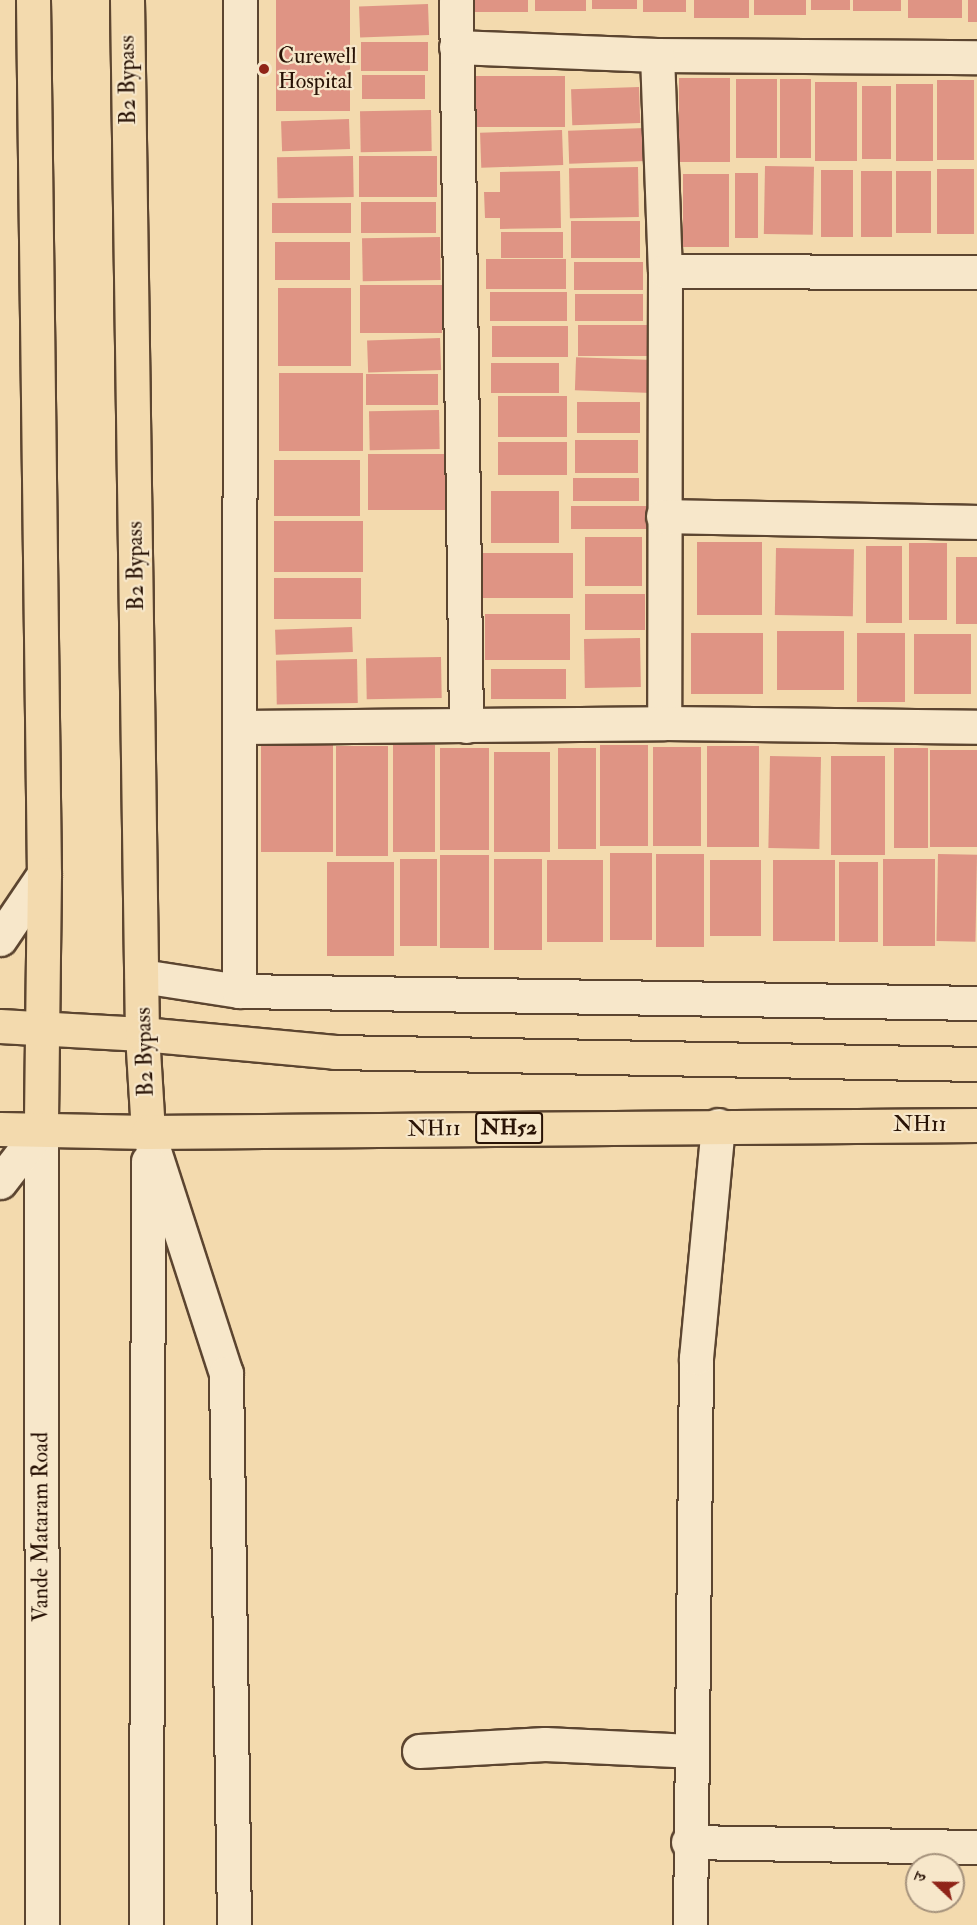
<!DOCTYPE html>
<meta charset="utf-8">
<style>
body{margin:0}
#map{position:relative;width:977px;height:1925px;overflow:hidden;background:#f3daae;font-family:"IM FELL Double Pica","Noto Serif Devanagari",serif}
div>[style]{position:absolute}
.building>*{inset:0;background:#df9484;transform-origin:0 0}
.roads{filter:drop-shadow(2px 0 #5c4530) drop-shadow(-2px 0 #5c4530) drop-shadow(0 2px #5c4530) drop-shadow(0 -2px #5c4530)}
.minor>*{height:33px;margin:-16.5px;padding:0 16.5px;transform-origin:16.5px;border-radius:16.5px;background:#f7e7ca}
.tertiary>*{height:33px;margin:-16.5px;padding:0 16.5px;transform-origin:16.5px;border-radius:16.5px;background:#f7e7ca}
.primary>*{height:33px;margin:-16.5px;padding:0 16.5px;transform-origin:16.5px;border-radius:16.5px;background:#f3daae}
.trunk>*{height:33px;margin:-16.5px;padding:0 16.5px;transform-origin:16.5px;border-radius:16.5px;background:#f3daae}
.dots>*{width:16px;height:16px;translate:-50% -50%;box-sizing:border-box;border:3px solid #f7e7ca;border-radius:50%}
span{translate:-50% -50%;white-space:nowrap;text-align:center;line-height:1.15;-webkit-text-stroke:4.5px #f7e7ca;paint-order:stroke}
.shield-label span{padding:2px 4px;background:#f7e7ca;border:2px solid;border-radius:4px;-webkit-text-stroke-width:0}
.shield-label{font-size:21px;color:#291306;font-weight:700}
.poi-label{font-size:22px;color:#291306}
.left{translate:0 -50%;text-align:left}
.street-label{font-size:22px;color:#291306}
.north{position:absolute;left:905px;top:1853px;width:60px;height:60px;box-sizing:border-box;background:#f7e7ca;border:2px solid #a5927c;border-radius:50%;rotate:292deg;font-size:16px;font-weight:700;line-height:24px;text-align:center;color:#291306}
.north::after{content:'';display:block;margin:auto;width:21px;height:27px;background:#8f2418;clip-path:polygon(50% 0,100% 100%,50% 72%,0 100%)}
</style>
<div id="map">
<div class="building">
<i style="left:276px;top:0;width:74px;height:111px"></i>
<i style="left:470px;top:0;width:58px;height:12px"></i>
<i style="left:535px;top:0;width:51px;height:11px"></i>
<i style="left:592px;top:0;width:45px;height:9px"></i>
<i style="left:643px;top:0;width:43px;height:12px"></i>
<i style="left:694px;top:0;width:55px;height:18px"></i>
<i style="left:754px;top:0;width:52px;height:15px"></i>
<i style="left:811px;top:0;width:39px;height:10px"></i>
<i style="left:853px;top:0;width:48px;height:11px"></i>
<i style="left:908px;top:0;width:54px;height:18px"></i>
<i style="left:968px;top:0;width:9px;height:22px"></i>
<i style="left:428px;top:4px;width:31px;height:69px;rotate:88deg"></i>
<i style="left:428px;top:42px;width:29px;height:67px;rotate:90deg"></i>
<i style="left:425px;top:75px;width:24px;height:63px;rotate:90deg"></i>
<i style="left:565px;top:76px;width:51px;height:91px;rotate:90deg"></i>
<i style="left:730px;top:78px;width:84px;height:51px;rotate:90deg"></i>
<i style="left:736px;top:79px;width:41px;height:79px"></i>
<i style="left:780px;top:79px;width:31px;height:79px"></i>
<i style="left:937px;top:80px;width:37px;height:80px"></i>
<i style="left:815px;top:82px;width:42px;height:79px"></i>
<i style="left:896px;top:84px;width:37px;height:77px"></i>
<i style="left:862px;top:86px;width:29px;height:73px"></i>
<i style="left:639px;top:87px;width:36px;height:68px;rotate:88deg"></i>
<i style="left:431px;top:110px;width:41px;height:71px;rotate:89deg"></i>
<i style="left:349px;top:119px;width:30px;height:68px;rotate:88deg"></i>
<i style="left:645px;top:128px;width:33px;height:77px;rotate:88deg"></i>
<i style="left:562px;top:130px;width:35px;height:82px;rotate:88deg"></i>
<i style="left:353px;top:156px;width:41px;height:76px;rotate:89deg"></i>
<i style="left:437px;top:156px;width:41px;height:78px;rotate:90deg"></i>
<i style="left:765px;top:166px;width:49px;height:68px;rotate:1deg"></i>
<i style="left:638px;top:167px;width:50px;height:69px;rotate:89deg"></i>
<i style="left:937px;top:169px;width:37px;height:65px"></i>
<i style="left:821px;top:170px;width:32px;height:67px"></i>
<i style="clip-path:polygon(560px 171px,561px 228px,500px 229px,500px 218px,485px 218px,484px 192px,500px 192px,500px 172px)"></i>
<i style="left:861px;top:171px;width:31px;height:66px"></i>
<i style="left:896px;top:171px;width:35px;height:62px"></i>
<i style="left:735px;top:173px;width:23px;height:65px"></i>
<i style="left:683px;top:174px;width:46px;height:73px"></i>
<i style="left:361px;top:202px;width:75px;height:31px"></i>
<i style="left:351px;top:203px;width:30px;height:79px;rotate:90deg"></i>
<i style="left:640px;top:221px;width:37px;height:69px;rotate:90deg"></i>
<i style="left:501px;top:232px;width:62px;height:26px"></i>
<i style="left:440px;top:237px;width:43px;height:78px;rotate:89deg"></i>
<i style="left:275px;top:242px;width:75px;height:38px"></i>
<i style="left:486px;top:259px;width:80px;height:30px"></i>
<i style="left:574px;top:262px;width:69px;height:28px"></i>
<i style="left:442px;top:285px;width:48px;height:82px;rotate:90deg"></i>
<i style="left:351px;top:288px;width:78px;height:73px;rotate:90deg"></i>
<i style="left:490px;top:292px;width:77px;height:29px"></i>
<i style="left:643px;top:294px;width:27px;height:68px;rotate:90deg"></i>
<i style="left:578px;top:325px;width:70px;height:31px"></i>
<i style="left:492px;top:326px;width:76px;height:31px"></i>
<i style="left:440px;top:338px;width:32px;height:73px;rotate:88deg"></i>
<i style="left:653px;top:360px;width:33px;height:77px;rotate:92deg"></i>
<i style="left:491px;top:363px;width:68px;height:30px"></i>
<i style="left:363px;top:373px;width:78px;height:84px;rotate:90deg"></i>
<i style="left:438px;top:374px;width:31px;height:72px;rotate:90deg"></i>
<i style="left:498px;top:396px;width:69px;height:41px"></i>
<i style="left:577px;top:402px;width:63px;height:31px"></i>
<i style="left:439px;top:410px;width:39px;height:70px;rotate:89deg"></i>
<i style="left:575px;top:440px;width:63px;height:33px"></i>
<i style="left:498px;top:442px;width:69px;height:33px"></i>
<i style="left:445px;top:454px;width:56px;height:77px;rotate:90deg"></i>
<i style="left:360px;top:460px;width:56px;height:86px;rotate:90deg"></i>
<i style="left:573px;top:478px;width:66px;height:23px"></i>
<i style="left:491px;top:491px;width:68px;height:52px"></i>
<i style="left:571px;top:506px;width:79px;height:23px"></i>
<i style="left:363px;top:521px;width:51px;height:89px;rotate:90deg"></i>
<i style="left:585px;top:537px;width:57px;height:49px"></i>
<i style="left:697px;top:542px;width:65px;height:73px"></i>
<i style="left:909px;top:543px;width:38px;height:77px"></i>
<i style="left:866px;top:546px;width:36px;height:77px"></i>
<i style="left:776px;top:548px;width:78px;height:67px;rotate:1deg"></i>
<i style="left:573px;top:553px;width:45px;height:90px;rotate:90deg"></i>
<i style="left:956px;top:557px;width:21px;height:67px"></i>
<i style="left:274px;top:578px;width:87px;height:41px"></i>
<i style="left:645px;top:594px;width:36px;height:60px;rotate:90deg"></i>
<i style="left:485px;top:614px;width:85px;height:46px"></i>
<i style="left:352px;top:627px;width:25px;height:77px;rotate:88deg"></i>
<i style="left:777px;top:631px;width:67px;height:59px"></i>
<i style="left:691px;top:633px;width:72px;height:61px"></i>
<i style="left:857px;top:633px;width:48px;height:69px"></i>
<i style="left:914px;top:634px;width:57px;height:60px"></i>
<i style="left:640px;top:638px;width:49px;height:56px;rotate:89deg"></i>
<i style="left:441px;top:657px;width:41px;height:75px;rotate:89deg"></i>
<i style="left:357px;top:659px;width:44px;height:81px;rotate:89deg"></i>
<i style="left:491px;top:669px;width:75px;height:30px"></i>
<i style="left:333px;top:742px;width:110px;height:72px;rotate:90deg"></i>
<i style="left:435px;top:745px;width:107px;height:42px;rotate:90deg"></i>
<i style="left:600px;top:745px;width:48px;height:101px"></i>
<i style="left:336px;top:746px;width:52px;height:110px"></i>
<i style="left:707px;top:746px;width:52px;height:101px"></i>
<i style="left:701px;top:747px;width:99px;height:48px;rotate:90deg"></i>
<i style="left:440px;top:748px;width:49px;height:102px"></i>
<i style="left:558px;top:748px;width:38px;height:101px"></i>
<i style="left:894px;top:748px;width:34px;height:100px"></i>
<i style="left:930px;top:750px;width:47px;height:97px"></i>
<i style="left:494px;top:752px;width:56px;height:100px"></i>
<i style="left:770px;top:756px;width:51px;height:92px;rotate:1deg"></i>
<i style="left:831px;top:756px;width:54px;height:99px"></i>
<i style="left:610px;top:853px;width:42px;height:87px"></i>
<i style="left:704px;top:854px;width:93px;height:48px;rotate:90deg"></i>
<i style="left:938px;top:854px;width:39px;height:87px;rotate:1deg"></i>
<i style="left:489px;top:855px;width:93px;height:49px;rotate:90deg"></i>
<i style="left:400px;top:859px;width:37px;height:87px"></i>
<i style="left:494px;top:859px;width:48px;height:91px"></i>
<i style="left:883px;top:859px;width:52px;height:87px"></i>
<i style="left:547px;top:860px;width:56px;height:82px"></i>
<i style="left:710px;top:860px;width:51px;height:76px"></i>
<i style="left:773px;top:860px;width:62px;height:81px"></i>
<i style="left:327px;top:862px;width:67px;height:94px"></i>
<i style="left:839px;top:862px;width:39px;height:80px"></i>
</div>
<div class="roads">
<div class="minor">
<i style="left:456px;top:0;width:726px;rotate:89.21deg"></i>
<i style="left:456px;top:47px;width:201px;rotate:2.3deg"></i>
<i style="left:657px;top:55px;width:320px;rotate:0.4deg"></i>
<i style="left:657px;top:55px;width:216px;rotate:87.9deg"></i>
<i style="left:665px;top:271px;width:452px;rotate:90.1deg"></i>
<i style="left:665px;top:271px;width:312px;rotate:0.2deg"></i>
<i style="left:663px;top:516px;width:314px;rotate:1.1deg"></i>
<i style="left:240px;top:727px;width:424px;rotate:-0.5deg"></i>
<i style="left:664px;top:723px;width:313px;rotate:0.7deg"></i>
<i style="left:142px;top:976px;width:98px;rotate:8.8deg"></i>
<i style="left:239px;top:991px;width:738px;rotate:0.93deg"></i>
<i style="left:239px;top:991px;width:991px;rotate:-89.94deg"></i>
<i style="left:41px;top:1129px;width:796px;rotate:89.93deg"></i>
<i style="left:148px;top:1132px;width:253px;rotate:72.1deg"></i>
<i style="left:226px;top:1373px;width:552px;rotate:89.17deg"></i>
<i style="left:0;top:1182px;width:67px;rotate:-52.3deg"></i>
<i style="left:419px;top:1751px;width:126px;rotate:-3.2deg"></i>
<i style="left:545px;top:1744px;width:146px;rotate:2.7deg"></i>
<i style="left:688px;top:1842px;width:289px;rotate:1deg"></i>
<i style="left:146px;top:1925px;width:764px;rotate:-89.85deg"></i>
<i style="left:690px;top:1925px;width:567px;rotate:-89.39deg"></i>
<i style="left:696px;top:1358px;width:234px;rotate:-84.6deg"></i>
</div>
<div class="tertiary">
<i style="left:0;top:939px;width:78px;rotate:-55.9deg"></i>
</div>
<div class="primary">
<i style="left:33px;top:0;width:874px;rotate:89.28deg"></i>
<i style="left:44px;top:874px;width:255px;rotate:90.7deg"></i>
<i style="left:127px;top:0;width:1034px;rotate:89.17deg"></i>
<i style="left:142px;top:1034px;width:98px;rotate:86.5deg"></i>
</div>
<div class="trunk">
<i style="left:0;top:1026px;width:142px;rotate:3.2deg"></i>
<i style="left:142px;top:1034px;width:194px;rotate:5.3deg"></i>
<i style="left:335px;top:1052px;width:642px;rotate:1.07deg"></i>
<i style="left:0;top:1129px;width:148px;rotate:1.2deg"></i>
<i style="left:148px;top:1132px;width:829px;rotate:-0.48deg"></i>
</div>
</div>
<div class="dots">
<i style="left:264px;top:69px;background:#8f2418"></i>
</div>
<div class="shield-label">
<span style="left:509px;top:1128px">NH52</span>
</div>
<div class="poi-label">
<span class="left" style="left:278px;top:69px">Curewell<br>Hospital</span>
</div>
<div class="street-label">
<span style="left:128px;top:80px;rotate:-91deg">B2 Bypass</span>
<span style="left:136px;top:566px;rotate:-91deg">B2 Bypass</span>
<span style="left:145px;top:1052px;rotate:-92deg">B2 Bypass</span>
<span style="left:920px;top:1125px">NH11</span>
<span style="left:434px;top:1129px;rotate:-1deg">NH11</span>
<span style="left:41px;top:1527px;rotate:-90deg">Vande Mataram Road</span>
</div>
<div class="north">उ</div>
</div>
